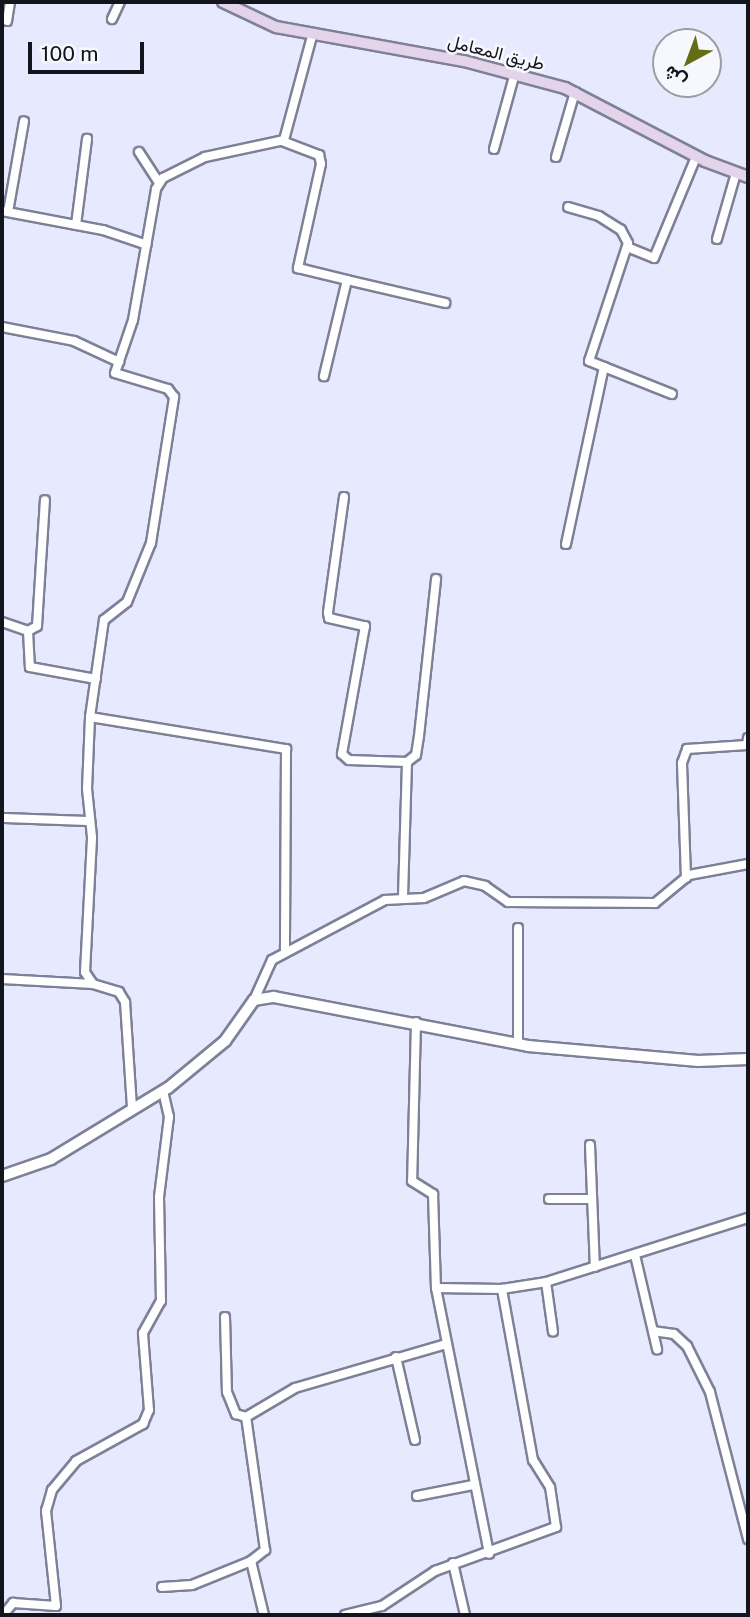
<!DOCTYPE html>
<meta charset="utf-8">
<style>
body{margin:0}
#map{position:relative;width:750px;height:1617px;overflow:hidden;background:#e7e9fe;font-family:"Public Sans",Vazirmatn,sans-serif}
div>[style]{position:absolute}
.roads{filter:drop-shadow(2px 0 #7e8097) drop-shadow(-2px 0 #7e8097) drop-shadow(0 2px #7e8097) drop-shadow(0 -2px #7e8097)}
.minor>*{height:8px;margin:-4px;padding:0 4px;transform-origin:4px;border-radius:4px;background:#fff}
.tertiary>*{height:10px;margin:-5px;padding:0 5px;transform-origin:5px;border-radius:5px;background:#fff}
.secondary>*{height:10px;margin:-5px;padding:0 5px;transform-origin:5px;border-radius:5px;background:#e3d4eb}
span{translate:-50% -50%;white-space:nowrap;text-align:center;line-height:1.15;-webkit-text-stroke:5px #f7f8fd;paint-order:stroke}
.street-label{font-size:18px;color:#14141d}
.frame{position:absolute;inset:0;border:4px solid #14141d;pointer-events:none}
.north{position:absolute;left:652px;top:28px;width:70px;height:70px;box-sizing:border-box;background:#f7f8fd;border:2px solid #9c9da3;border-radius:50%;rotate:221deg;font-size:19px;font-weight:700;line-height:28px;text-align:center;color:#14141d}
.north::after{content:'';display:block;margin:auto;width:24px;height:32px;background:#636d14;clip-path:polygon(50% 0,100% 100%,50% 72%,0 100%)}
.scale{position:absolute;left:28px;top:42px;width:116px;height:32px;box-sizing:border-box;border:4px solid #14141d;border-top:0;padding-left:9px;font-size:21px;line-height:24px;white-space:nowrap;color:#14141d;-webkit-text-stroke:5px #f7f8fd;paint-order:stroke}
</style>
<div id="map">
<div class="roads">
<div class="minor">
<i style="left:112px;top:19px;width:19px;rotate:-65deg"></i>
<i style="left:7px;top:21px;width:19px;rotate:-81deg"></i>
<i style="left:282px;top:141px;width:40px;rotate:21deg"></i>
<i style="left:319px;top:155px;width:9px;rotate:77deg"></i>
<i style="left:321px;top:164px;width:107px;rotate:102.5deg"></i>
<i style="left:298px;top:268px;width:50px;rotate:13.8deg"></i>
<i style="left:347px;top:280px;width:99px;rotate:103.5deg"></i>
<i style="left:494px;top:149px;width:79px;rotate:-74.6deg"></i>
<i style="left:139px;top:152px;width:37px;rotate:57deg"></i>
<i style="left:556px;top:157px;width:68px;rotate:-73.7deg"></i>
<i style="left:2px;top:211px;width:103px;rotate:10.7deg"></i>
<i style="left:103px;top:230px;width:46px;rotate:18.8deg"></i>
<i style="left:8px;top:212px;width:92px;rotate:-80deg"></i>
<i style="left:76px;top:225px;width:87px;rotate:-82.7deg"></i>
<i style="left:717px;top:239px;width:69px;rotate:-73.9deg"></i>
<i style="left:627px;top:247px;width:29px;rotate:22deg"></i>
<i style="left:654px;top:258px;width:109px;rotate:-67.4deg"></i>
<i style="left:347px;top:280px;width:101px;rotate:13.2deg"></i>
<i style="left:2px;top:327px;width:73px;rotate:11deg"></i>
<i style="left:74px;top:341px;width:50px;rotate:25deg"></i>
<i style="left:604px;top:367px;width:73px;rotate:21.7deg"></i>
<i style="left:344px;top:497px;width:117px;rotate:97.9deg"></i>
<i style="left:328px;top:613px;width:5px;rotate:79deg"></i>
<i style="left:329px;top:618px;width:37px;rotate:13deg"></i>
<i style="left:365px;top:626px;width:130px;rotate:100.2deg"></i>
<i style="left:342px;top:754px;width:9px;rotate:41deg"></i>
<i style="left:349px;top:760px;width:58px;rotate:2deg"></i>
<i style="left:407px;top:762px;width:137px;rotate:91.7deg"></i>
<i style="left:566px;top:544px;width:181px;rotate:-77.9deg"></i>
<i style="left:604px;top:367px;width:16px;rotate:-158deg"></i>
<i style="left:589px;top:361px;width:124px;rotate:-71.7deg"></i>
<i style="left:628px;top:243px;width:15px;rotate:-118deg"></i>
<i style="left:621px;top:230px;width:26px;rotate:-148deg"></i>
<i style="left:599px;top:216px;width:32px;rotate:-164deg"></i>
<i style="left:2px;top:622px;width:28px;rotate:19deg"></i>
<i style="left:28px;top:631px;width:36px;rotate:87deg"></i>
<i style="left:30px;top:667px;width:67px;rotate:10.3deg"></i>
<i style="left:28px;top:631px;width:10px;rotate:-29deg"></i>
<i style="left:37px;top:626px;width:126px;rotate:-86.4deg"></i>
<i style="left:90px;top:717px;width:199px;rotate:9.3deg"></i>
<i style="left:286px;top:749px;width:202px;rotate:90.3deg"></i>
<i style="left:407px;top:762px;width:11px;rotate:-38deg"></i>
<i style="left:416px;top:755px;width:19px;rotate:-81deg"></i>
<i style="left:419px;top:736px;width:158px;rotate:-83.8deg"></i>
<i style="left:2px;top:818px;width:88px;rotate:2deg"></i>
<i style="left:686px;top:878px;width:115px;rotate:-92deg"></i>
<i style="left:682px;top:763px;width:15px;rotate:-70deg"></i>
<i style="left:687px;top:749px;width:60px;rotate:-3.8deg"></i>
<i style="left:747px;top:745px;width:7px;rotate:-82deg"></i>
<i style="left:518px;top:928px;width:116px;rotate:90deg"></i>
<i style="left:2px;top:979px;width:91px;rotate:3.1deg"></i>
<i style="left:93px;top:984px;width:27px;rotate:17deg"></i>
<i style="left:119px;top:992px;width:12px;rotate:59deg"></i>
<i style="left:125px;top:1002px;width:106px;rotate:86.2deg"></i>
<i style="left:93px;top:984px;width:14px;rotate:-124deg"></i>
<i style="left:85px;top:972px;width:135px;rotate:-87deg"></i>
<i style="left:92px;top:837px;width:48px;rotate:-95.9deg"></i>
<i style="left:87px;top:789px;width:72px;rotate:-87.6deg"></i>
<i style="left:90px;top:717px;width:98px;rotate:-81.8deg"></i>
<i style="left:104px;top:620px;width:29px;rotate:-38deg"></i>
<i style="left:127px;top:602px;width:64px;rotate:-67.9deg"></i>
<i style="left:151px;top:543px;width:148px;rotate:-81deg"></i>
<i style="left:174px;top:397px;width:10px;rotate:-127deg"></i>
<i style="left:168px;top:389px;width:55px;rotate:-163.2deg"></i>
<i style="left:115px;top:373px;width:56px;rotate:-71.2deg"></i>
<i style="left:133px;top:320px;width:133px;rotate:-80deg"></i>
<i style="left:156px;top:189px;width:13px;rotate:-58deg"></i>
<i style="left:163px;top:178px;width:47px;rotate:-26.6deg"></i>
<i style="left:205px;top:157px;width:81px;rotate:-12.1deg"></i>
<i style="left:284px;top:140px;width:108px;rotate:-74.9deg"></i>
<i style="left:254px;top:1000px;width:44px;rotate:-65.8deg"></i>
<i style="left:272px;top:960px;width:128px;rotate:-28deg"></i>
<i style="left:385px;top:900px;width:39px;rotate:-3deg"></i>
<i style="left:424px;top:898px;width:43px;rotate:-23deg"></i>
<i style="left:464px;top:881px;width:22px;rotate:13deg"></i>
<i style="left:485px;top:886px;width:28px;rotate:35deg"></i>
<i style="left:508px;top:902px;width:147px;rotate:0.4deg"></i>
<i style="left:655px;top:903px;width:44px;rotate:-39.5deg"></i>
<i style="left:689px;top:875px;width:60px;rotate:-10.6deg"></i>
<i style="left:416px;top:1022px;width:159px;rotate:91.4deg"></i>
<i style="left:412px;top:1181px;width:25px;rotate:32deg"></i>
<i style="left:433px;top:1194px;width:94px;rotate:88.2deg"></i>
<i style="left:436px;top:1288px;width:66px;rotate:0.9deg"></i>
<i style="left:502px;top:1289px;width:45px;rotate:-9deg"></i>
<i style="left:546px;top:1282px;width:212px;rotate:-17.6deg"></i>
<i style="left:590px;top:1145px;width:122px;rotate:87.7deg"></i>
<i style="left:549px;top:1199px;width:43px"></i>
<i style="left:635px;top:1255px;width:97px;rotate:76.8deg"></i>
<i style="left:546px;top:1282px;width:50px;rotate:82deg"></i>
<i style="left:436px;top:1288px;width:271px;rotate:78.7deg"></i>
<i style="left:225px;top:1317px;width:75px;rotate:88.5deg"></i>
<i style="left:227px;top:1392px;width:24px;rotate:68deg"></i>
<i style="left:236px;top:1414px;width:10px;rotate:17deg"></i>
<i style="left:653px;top:1331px;width:21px;rotate:8deg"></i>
<i style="left:674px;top:1334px;width:18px;rotate:43deg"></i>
<i style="left:687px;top:1346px;width:51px;rotate:63.4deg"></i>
<i style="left:710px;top:1392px;width:152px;rotate:75.5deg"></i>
<i style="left:396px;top:1357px;width:85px;rotate:77.1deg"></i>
<i style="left:246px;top:1417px;width:57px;rotate:-30.6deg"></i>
<i style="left:295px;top:1388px;width:157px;rotate:-16.2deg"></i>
<i style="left:417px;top:1496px;width:57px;rotate:-11.1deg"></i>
<i style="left:251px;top:1561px;width:56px;rotate:76.5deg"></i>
<i style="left:453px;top:1563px;width:53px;rotate:77deg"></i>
<i style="left:162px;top:1587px;width:30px;rotate:-4deg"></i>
<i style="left:192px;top:1585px;width:64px;rotate:-22.1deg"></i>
<i style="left:251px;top:1561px;width:18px;rotate:-38deg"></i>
<i style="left:265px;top:1550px;width:134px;rotate:-98.1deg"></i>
<i style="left:3px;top:1615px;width:16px;rotate:-50deg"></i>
<i style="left:13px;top:1603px;width:43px;rotate:4deg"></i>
<i style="left:56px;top:1606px;width:96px;rotate:-96deg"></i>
<i style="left:46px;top:1511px;width:22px;rotate:-74deg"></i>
<i style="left:52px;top:1490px;width:38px;rotate:-50deg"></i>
<i style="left:76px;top:1461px;width:77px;rotate:-28.9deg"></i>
<i style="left:143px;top:1424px;width:15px;rotate:-67deg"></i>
<i style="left:149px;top:1410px;width:77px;rotate:-94.5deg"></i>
<i style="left:143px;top:1333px;width:37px;rotate:-61deg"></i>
<i style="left:161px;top:1301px;width:104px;rotate:-91.1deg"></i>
<i style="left:159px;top:1197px;width:81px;rotate:-82.9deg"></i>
<i style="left:169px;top:1117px;width:27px;rotate:-103deg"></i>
<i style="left:345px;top:1615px;width:38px;rotate:-14deg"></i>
<i style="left:382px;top:1606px;width:64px;rotate:-33.4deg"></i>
<i style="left:435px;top:1571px;width:129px;rotate:-20deg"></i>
<i style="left:556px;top:1527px;width:40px;rotate:-98.5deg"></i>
<i style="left:550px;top:1487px;width:32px;rotate:-122deg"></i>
<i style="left:533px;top:1460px;width:174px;rotate:-100.3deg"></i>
</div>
<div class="tertiary">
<i style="left:2px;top:1176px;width:52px;rotate:-19.1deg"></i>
<i style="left:51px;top:1159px;width:137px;rotate:-31.3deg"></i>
<i style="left:168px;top:1088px;width:74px;rotate:-39.5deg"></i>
<i style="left:225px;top:1041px;width:50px;rotate:-54.7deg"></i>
<i style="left:254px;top:1000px;width:20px;rotate:-9deg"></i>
<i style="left:274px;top:997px;width:259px;rotate:10.9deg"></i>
<i style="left:528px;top:1046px;width:171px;rotate:5deg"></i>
<i style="left:698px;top:1061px;width:50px;rotate:-2.3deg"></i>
</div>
<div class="secondary">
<i style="left:223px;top:2px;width:59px;rotate:25.3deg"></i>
<i style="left:276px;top:27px;width:191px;rotate:10.3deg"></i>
<i style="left:464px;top:61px;width:105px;rotate:15deg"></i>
<i style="left:565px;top:88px;width:158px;rotate:27.5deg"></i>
<i style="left:705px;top:161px;width:46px;rotate:20.4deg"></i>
</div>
</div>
<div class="street-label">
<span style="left:496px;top:53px;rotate:14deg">طريق المعامل</span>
</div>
<div class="frame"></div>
<div class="north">ش</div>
<div class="scale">100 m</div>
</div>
